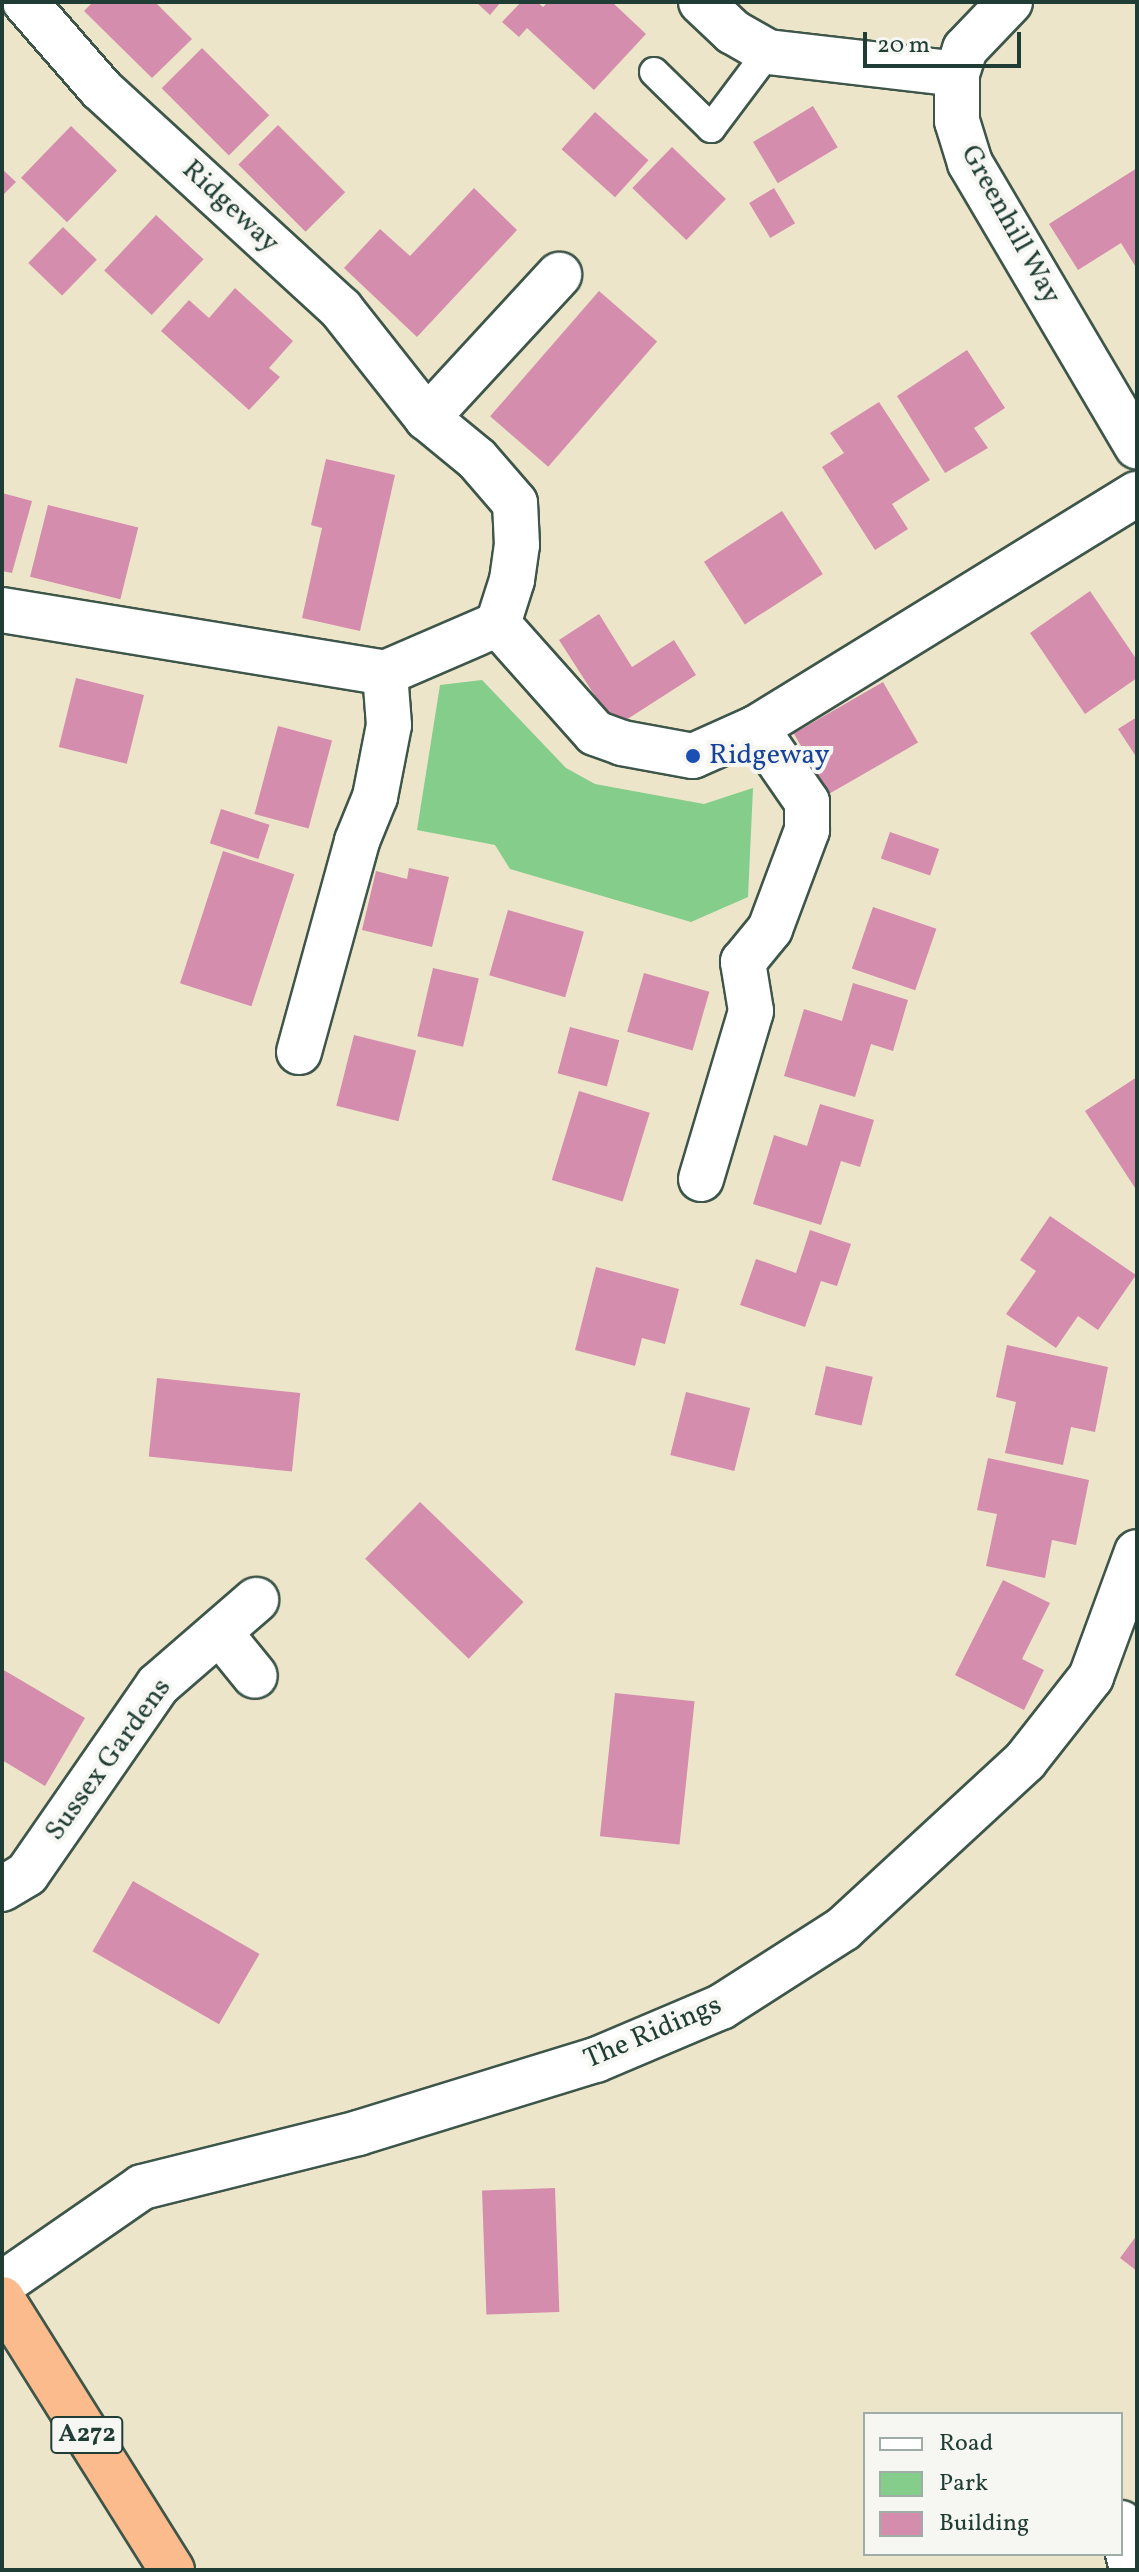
<!DOCTYPE html>
<style>
body{margin:0}
#map{position:relative;width:1139px;height:2572px;overflow:hidden;background:#ece5ca;font-family:Vollkorn,serif}
div>[style]{position:absolute}
.green>*{inset:0;background:#84cd8a}
.building>*{inset:0;background:#d48dac;transform-origin:0 0}
.roads{filter:drop-shadow(2px 0 #3e564a) drop-shadow(-2px 0 #3e564a) drop-shadow(0 2px #3e564a) drop-shadow(0 -2px #3e564a)}
.lane>*{height:28px;margin:-14px;padding:0 14px;transform-origin:14px;border-radius:14px;background:#fff}
.street>*{height:44px;margin:-22px;padding:0 22px;transform-origin:22px;border-radius:22px;background:#fff}
.highway>*{height:44px;margin:-22px;padding:0 22px;transform-origin:22px;border-radius:22px;background:#fbbb8c}
.dots>*{width:22px;height:22px;translate:-50% -50%;box-sizing:border-box;border:4px solid #f6f6f2;border-radius:50%}
span{translate:-50% -50%;white-space:nowrap;text-align:center;line-height:1.15;-webkit-text-stroke:8px #f6f6f2;paint-order:stroke}
.shield-label span{padding:2px 6px;background:#f6f6f2;border:2px solid;border-radius:6px;-webkit-text-stroke-width:0}
.shield-label{font-size:26px;color:#1f3d34;font-weight:700}
.street-label{font-size:28px;color:#1f3d34}
.transit-label{font-size:28px;color:#164399}
.left{translate:0 -50%;text-align:left}
.frame{position:absolute;inset:0;border:4px solid #1f3d34;pointer-events:none}
.legend{position:absolute;left:863px;top:2412px;width:260px;height:144px;box-sizing:border-box;background:#f6f6f2;border:2px solid #a0aca6;margin:0;padding:10px 14px;list-style:none;font-size:24px;color:#1f3d34}
.legend li{display:flex;align-items:center;gap:16px;height:40px}
.legend b{width:40px;border:2px solid #a0aca6}
.scale{position:absolute;left:863px;top:32px;width:158px;height:36px;box-sizing:border-box;border:4px solid #1f3d34;border-top:0;padding-left:10px;font-size:24px;line-height:28px;white-space:nowrap;color:#1f3d34;-webkit-text-stroke:6px #f6f6f2;paint-order:stroke}
</style>
<div id="map">
<div class="green">
<i style="clip-path:polygon(482px 680px,566px 768px,595px 784px,704px 804px,753px 788px,748px 897px,691px 922px,510px 869px,495px 845px,417px 830px,440px 685px)"></i>
</div>
<div class="building">
<i style="clip-path:polygon(93px 2px,155px 2px,192px 39px,152px 78px,84px 11px)"></i>
<i style="clip-path:polygon(476px 2px,501px 2px,490px 15px)"></i>
<i style="clip-path:polygon(521px 2px,537px 2px,543px 7px,548px 2px,612px 2px,646px 34px,594px 90px,527px 28px,519px 37px,502px 22px)"></i>
<i style="left:202px;top:48px;width:95px;height:57px;rotate:45deg"></i>
<i style="left:813px;top:106px;width:48px;height:70px;rotate:59deg"></i>
<i style="left:595px;top:112px;width:72px;height:50px;rotate:42deg"></i>
<i style="left:278px;top:125px;width:95px;height:56px;rotate:45deg"></i>
<i style="left:71px;top:126px;width:64px;height:72px;rotate:44deg"></i>
<i style="left:672px;top:147px;width:75px;height:57px;rotate:44deg"></i>
<i style="clip-path:polygon(1137px 168px,1137px 269px,1121px 243px,1078px 270px,1049px 224px)"></i>
<i style="clip-path:polygon(2px 169px,16px 182px,2px 196px)"></i>
<i style="clip-path:polygon(474px 188px,517px 230px,417px 337px,344px 268px,380px 229px,410px 256px)"></i>
<i style="left:774px;top:188px;width:41px;height:29px;rotate:59deg"></i>
<i style="left:156px;top:215px;width:65px;height:76px;rotate:43deg"></i>
<i style="left:63px;top:227px;width:47px;height:50px;rotate:44deg"></i>
<i style="clip-path:polygon(235px 288px,293px 341px,269px 368px,280px 377px,249px 410px,161px 331px,189px 300px,209px 318px)"></i>
<i style="left:599px;top:291px;width:77px;height:166px;rotate:41deg"></i>
<i style="clip-path:polygon(967px 350px,1005px 408px,974px 428px,988px 448px,945px 473px,897px 396px)"></i>
<i style="clip-path:polygon(879px 402px,930px 480px,892px 504px,908px 529px,875px 550px,822px 467px,844px 453px,830px 433px)"></i>
<i style="clip-path:polygon(326px 459px,395px 475px,360px 631px,302px 618px,322px 528px,311px 525px)"></i>
<i style="clip-path:polygon(2px 493px,32px 501px,12px 573px,2px 571px)"></i>
<i style="left:48px;top:505px;width:93px;height:74px;rotate:14deg"></i>
<i style="left:782px;top:511px;width:75px;height:93px;rotate:57deg"></i>
<i style="clip-path:polygon(1090px 591px,1137px 660px,1137px 678px,1085px 714px,1030px 633px)"></i>
<i style="clip-path:polygon(599px 614px,632px 667px,674px 640px,696px 675px,615px 727px,559px 640px)"></i>
<i style="left:76px;top:678px;width:70px;height:71px;rotate:14deg"></i>
<i style="left:883px;top:682px;width:70px;height:103px;rotate:60deg"></i>
<i style="clip-path:polygon(1137px 717px,1137px 758px,1118px 729px)"></i>
<i style="left:278px;top:726px;width:56px;height:91px;rotate:15deg"></i>
<i style="left:221px;top:809px;width:51px;height:36px;rotate:18deg"></i>
<i style="left:890px;top:832px;width:52px;height:28px;rotate:19deg"></i>
<i style="left:223px;top:851px;width:75px;height:139px;rotate:18deg"></i>
<i style="clip-path:polygon(409px 868px,449px 877px,432px 947px,362px 930px,376px 871px,407px 879px)"></i>
<i style="left:873px;top:907px;width:67px;height:65px;rotate:19deg"></i>
<i style="left:508px;top:910px;width:79px;height:68px;rotate:16deg"></i>
<i style="left:433px;top:968px;width:47px;height:70px;rotate:13deg"></i>
<i style="left:644px;top:973px;width:68px;height:61px;rotate:16deg"></i>
<i style="clip-path:polygon(853px 983px,908px 1000px,893px 1051px,871px 1044px,855px 1097px,784px 1076px,804px 1009px,842px 1021px)"></i>
<i style="left:570px;top:1027px;width:51px;height:48px;rotate:15deg"></i>
<i style="left:354px;top:1035px;width:64px;height:73px;rotate:14deg"></i>
<i style="clip-path:polygon(1137px 1077px,1137px 1191px,1085px 1111px)"></i>
<i style="left:579px;top:1091px;width:74px;height:93px;rotate:17deg"></i>
<i style="clip-path:polygon(820px 1104px,874px 1120px,860px 1167px,841px 1161px,821px 1225px,753px 1204px,774px 1135px,807px 1146px)"></i>
<i style="clip-path:polygon(1050px 1216px,1136px 1275px,1098px 1330px,1078px 1316px,1056px 1348px,1006px 1314px,1036px 1271px,1020px 1260px)"></i>
<i style="clip-path:polygon(810px 1230px,851px 1244px,837px 1286px,821px 1281px,805px 1327px,740px 1305px,756px 1259px,796px 1273px)"></i>
<i style="clip-path:polygon(596px 1267px,679px 1289px,665px 1344px,642px 1338px,635px 1366px,575px 1350px)"></i>
<i style="clip-path:polygon(1007px 1345px,1108px 1367px,1095px 1432px,1071px 1427px,1063px 1465px,1005px 1453px,1016px 1402px,996px 1397px)"></i>
<i style="left:826px;top:1366px;width:48px;height:50px;rotate:13deg"></i>
<i style="left:157px;top:1378px;width:144px;height:79px;rotate:6deg"></i>
<i style="left:686px;top:1392px;width:66px;height:65px;rotate:14deg"></i>
<i style="clip-path:polygon(988px 1458px,1089px 1480px,1076px 1545px,1052px 1540px,1045px 1578px,986px 1566px,997px 1514px,977px 1510px)"></i>
<i style="left:420px;top:1502px;width:144px;height:79px;rotate:44deg"></i>
<i style="clip-path:polygon(1003px 1580px,1050px 1603px,1022px 1659px,1044px 1670px,1024px 1710px,955px 1675px)"></i>
<i style="clip-path:polygon(2px 1669px,85px 1718px,45px 1786px,2px 1760px)"></i>
<i style="left:615px;top:1693px;width:80px;height:144px;rotate:6deg"></i>
<i style="left:133px;top:1881px;width:146px;height:81px;rotate:30deg"></i>
<i style="left:555px;top:2188px;width:124px;height:73px;rotate:88deg"></i>
<i style="clip-path:polygon(1137px 2235px,1137px 2271px,1120px 2258px)"></i>
</div>
<div class="roads">
<div class="lane">
<i style="left:654px;top:72px;width:80px;rotate:44.5deg"></i>
<i style="left:711px;top:128px;width:95px;rotate:-53.1deg"></i>
</div>
<div class="street">
<i style="left:701px;top:2px;width:44px;rotate:43.2deg"></i>
<i style="left:733px;top:32px;width:40px;rotate:29.7deg"></i>
<i style="left:768px;top:52px;width:190px;rotate:6.6deg"></i>
<i style="left:1010px;top:2px;width:65px;rotate:133.8deg"></i>
<i style="left:965px;top:49px;width:26px;rotate:108deg"></i>
<i style="left:957px;top:74px;width:47px;rotate:90deg"></i>
<i style="left:957px;top:121px;width:44px;rotate:72.8deg"></i>
<i style="left:970px;top:163px;width:329px;rotate:59.5deg"></i>
<i style="left:427px;top:418px;width:195px;rotate:-47.3deg"></i>
<i style="left:2px;top:610px;width:388px;rotate:9.3deg"></i>
<i style="left:385px;top:673px;width:123px;rotate:-23.4deg"></i>
<i style="left:498px;top:624px;width:46px;rotate:-72.3deg"></i>
<i style="left:512px;top:580px;width:35px;rotate:-82deg"></i>
<i style="left:517px;top:545px;width:42px;rotate:-92.7deg"></i>
<i style="left:515px;top:503px;width:58px;rotate:-130.8deg"></i>
<i style="left:477px;top:459px;width:65px;rotate:-140.6deg"></i>
<i style="left:427px;top:418px;width:139px;rotate:-128.3deg"></i>
<i style="left:341px;top:309px;width:326px;rotate:-137.5deg"></i>
<i style="left:101px;top:89px;width:116px;rotate:-131.1deg"></i>
<i style="left:498px;top:624px;width:146px;rotate:48.3deg"></i>
<i style="left:595px;top:733px;width:29px;rotate:20deg"></i>
<i style="left:622px;top:743px;width:72px;rotate:10.4deg"></i>
<i style="left:693px;top:756px;width:69px;rotate:-24deg"></i>
<i style="left:756px;top:728px;width:447px;rotate:-31.6deg"></i>
<i style="left:299px;top:1052px;width:219px;rotate:-74.6deg"></i>
<i style="left:357px;top:841px;width:48px;rotate:-67.8deg"></i>
<i style="left:375px;top:797px;width:73px;rotate:-79deg"></i>
<i style="left:389px;top:725px;width:52px;rotate:-94.4deg"></i>
<i style="left:701px;top:1179px;width:175px;rotate:-73.4deg"></i>
<i style="left:751px;top:1011px;width:50px;rotate:-99.3deg"></i>
<i style="left:743px;top:962px;width:43px;rotate:-50.7deg"></i>
<i style="left:770px;top:929px;width:106px;rotate:-69.5deg"></i>
<i style="left:807px;top:830px;width:28px;rotate:-90deg"></i>
<i style="left:807px;top:802px;width:90px;rotate:-124.6deg"></i>
<i style="left:220px;top:1633px;width:55px;rotate:50.9deg"></i>
<i style="left:2px;top:1889px;width:29px;rotate:-31deg"></i>
<i style="left:27px;top:1874px;width:230px;rotate:-55.3deg"></i>
<i style="left:158px;top:1685px;width:130px;rotate:-40.9deg"></i>
<i style="left:2px;top:2284px;width:170px;rotate:-34.7deg"></i>
<i style="left:142px;top:2187px;width:223px;rotate:-14deg"></i>
<i style="left:358px;top:2133px;width:249px;rotate:-17.1deg"></i>
<i style="left:596px;top:2060px;width:136px;rotate:-23deg"></i>
<i style="left:721px;top:2007px;width:145px;rotate:-32.6deg"></i>
<i style="left:843px;top:1929px;width:248px;rotate:-42.7deg"></i>
<i style="left:1025px;top:1761px;width:107px;rotate:-51.8deg"></i>
<i style="left:1091px;top:1677px;width:133px;rotate:-69.8deg"></i>
<i style="left:1121px;top:2523px;width:48px;rotate:76.8deg"></i>
</div>
<div class="highway">
<i style="left:2px;top:2299px;width:320px;rotate:57.9deg"></i>
</div>
</div>
<div class="dots">
<i style="left:693px;top:756px;background:#1a4fb4"></i>
</div>
<div class="shield-label">
<span style="left:87px;top:2435px">A272</span>
</div>
<div class="street-label">
<span style="left:230px;top:207px;rotate:43deg">Ridgeway</span>
<span style="left:1010px;top:225px;rotate:61deg">Greenhill Way</span>
<span style="left:109px;top:1760px;rotate:-54deg">Sussex Gardens</span>
<span style="left:653px;top:2033px;rotate:-23deg">The Ridings</span>
</div>
<div class="transit-label">
<span class="left" style="left:709px;top:756px">Ridgeway</span>
</div>
<div class="frame"></div>
<ul class="legend">
<li><b style="height:10px;background:#fff"></b>Road</li>
<li><b style="height:22px;background:#84cd8a"></b>Park</li>
<li><b style="height:22px;background:#d48dac"></b>Building</li>
</ul>
<div class="scale">20 m</div>
</div>
